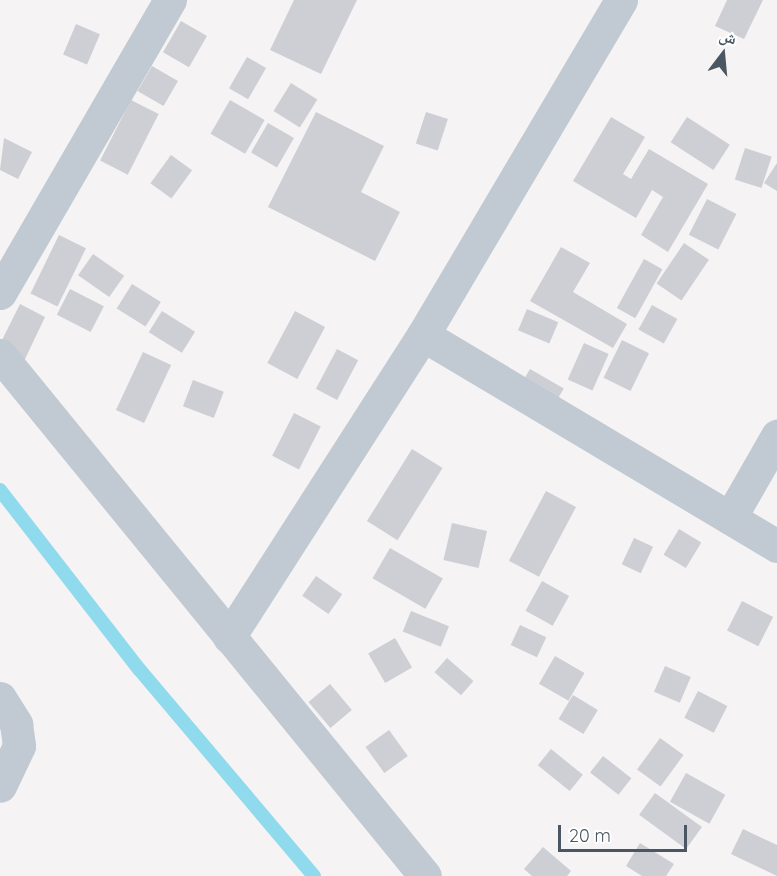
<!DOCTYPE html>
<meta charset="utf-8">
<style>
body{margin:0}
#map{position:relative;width:777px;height:876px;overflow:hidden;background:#f5f3f3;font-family:Quicksand,"Noto Naskh Arabic",sans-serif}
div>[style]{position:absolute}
.stream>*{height:14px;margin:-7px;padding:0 7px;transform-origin:7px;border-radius:7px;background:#90daee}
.building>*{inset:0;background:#cdcfd5;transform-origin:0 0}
.street>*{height:33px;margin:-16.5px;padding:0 16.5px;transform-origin:16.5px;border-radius:16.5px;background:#c1cad2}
span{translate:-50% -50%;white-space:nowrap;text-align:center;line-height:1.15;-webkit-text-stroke:4.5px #fff;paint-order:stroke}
.north{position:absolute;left:693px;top:24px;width:60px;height:60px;-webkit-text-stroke:4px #fff;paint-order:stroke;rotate:16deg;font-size:16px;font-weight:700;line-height:24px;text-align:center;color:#4a5661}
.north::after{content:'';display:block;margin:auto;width:21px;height:27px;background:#4a5661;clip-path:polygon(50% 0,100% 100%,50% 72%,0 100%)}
.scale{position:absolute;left:558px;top:825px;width:129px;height:27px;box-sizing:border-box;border:3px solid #4a5661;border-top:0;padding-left:8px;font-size:18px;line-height:21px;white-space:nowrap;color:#4a5661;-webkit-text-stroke:4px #fff;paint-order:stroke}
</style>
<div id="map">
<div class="stream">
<i style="left:0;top:490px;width:227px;rotate:52.2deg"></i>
<i style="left:139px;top:669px;width:271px;rotate:49.8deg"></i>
</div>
<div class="building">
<i style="clip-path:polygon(294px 0,357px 0,321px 74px,270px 50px)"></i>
<i style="clip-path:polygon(727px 0,763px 0,744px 39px,715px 26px)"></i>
<i style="left:181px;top:21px;width:30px;height:36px;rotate:30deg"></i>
<i style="left:76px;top:24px;width:26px;height:33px;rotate:23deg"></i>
<i style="left:247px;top:57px;width:22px;height:36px;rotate:30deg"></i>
<i style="left:152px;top:66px;width:30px;height:29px;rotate:30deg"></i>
<i style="left:291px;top:83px;width:31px;height:33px;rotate:32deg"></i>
<i style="left:131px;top:100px;width:31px;height:68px;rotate:27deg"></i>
<i style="left:230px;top:100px;width:40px;height:39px;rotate:30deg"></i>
<i style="clip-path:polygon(316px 112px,384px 146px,361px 192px,400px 212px,375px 261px,268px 207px)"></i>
<i style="left:426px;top:112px;width:23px;height:33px;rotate:18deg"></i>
<i style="clip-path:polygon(611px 117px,645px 137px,623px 174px,631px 179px,649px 149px,708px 184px,668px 252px,641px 235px,663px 197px,652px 190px,636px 218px,573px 181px)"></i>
<i style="left:687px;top:117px;width:51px;height:30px;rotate:33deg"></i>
<i style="left:268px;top:123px;width:30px;height:34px;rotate:30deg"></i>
<i style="clip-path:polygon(4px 138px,32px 152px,18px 179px,0 170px)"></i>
<i style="left:745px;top:148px;width:28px;height:33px;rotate:18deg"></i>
<i style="left:171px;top:155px;width:26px;height:35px;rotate:36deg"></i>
<i style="clip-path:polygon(777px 163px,777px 191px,764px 183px)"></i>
<i style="left:707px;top:199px;width:33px;height:40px;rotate:27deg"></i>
<i style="left:59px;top:235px;width:30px;height:65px;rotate:26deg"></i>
<i style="left:684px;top:243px;width:30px;height:49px;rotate:34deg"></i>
<i style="clip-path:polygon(561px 247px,590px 263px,573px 292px,627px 324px,613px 348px,530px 301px)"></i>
<i style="left:93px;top:254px;width:38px;height:26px;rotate:35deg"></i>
<i style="left:644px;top:259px;width:21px;height:56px;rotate:29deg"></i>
<i style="left:132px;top:284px;width:34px;height:29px;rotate:32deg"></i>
<i style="left:70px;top:289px;width:38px;height:29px;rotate:27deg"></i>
<i style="clip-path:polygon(20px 304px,45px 317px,15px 380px,0 344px)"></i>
<i style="left:652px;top:305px;width:29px;height:28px;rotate:29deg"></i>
<i style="left:527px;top:309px;width:34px;height:23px;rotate:23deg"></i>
<i style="left:162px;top:311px;width:39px;height:25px;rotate:32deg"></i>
<i style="left:295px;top:311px;width:34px;height:59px;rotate:28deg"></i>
<i style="left:622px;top:340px;width:30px;height:42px;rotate:26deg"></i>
<i style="left:584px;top:343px;width:27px;height:40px;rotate:24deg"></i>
<i style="left:337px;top:349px;width:24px;height:45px;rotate:28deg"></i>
<i style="left:143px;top:352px;width:31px;height:64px;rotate:25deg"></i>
<i style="left:530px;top:369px;width:39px;height:31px;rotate:30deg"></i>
<i style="left:193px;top:380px;width:33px;height:28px;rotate:21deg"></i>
<i style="left:294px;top:413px;width:30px;height:48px;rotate:27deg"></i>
<i style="left:412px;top:449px;width:36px;height:85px;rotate:32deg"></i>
<i style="left:546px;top:491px;width:34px;height:79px;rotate:28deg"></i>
<i style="left:452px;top:523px;width:36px;height:38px;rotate:13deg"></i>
<i style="left:679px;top:529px;width:26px;height:30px;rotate:31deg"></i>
<i style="left:634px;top:538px;width:21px;height:29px;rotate:25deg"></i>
<i style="left:390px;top:548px;width:61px;height:35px;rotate:30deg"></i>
<i style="left:316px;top:576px;width:32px;height:24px;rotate:35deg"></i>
<i style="left:542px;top:581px;width:31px;height:34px;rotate:29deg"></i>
<i style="left:742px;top:601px;width:35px;height:33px;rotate:27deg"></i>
<i style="left:411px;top:611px;width:41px;height:22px;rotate:22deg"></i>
<i style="left:520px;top:625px;width:29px;height:22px;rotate:25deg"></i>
<i style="left:395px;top:638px;width:34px;height:31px;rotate:60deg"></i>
<i style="left:555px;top:656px;width:34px;height:32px;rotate:30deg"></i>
<i style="left:447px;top:658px;width:35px;height:19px;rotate:41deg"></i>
<i style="left:665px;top:666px;width:28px;height:28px;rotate:23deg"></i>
<i style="left:330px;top:684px;width:34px;height:28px;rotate:50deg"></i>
<i style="left:698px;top:691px;width:33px;height:30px;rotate:27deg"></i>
<i style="left:573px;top:695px;width:29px;height:28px;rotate:31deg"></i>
<i style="left:389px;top:730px;width:32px;height:29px;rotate:54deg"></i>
<i style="left:660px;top:738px;width:29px;height:39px;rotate:36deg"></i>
<i style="left:551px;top:749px;width:41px;height:21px;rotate:39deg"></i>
<i style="left:603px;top:756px;width:36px;height:21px;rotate:38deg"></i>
<i style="left:686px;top:773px;width:45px;height:33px;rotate:29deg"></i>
<i style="left:655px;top:793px;width:58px;height:27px;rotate:36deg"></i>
<i style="clip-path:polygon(743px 829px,777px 845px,777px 876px,731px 854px)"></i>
<i style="clip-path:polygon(640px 843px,674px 864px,666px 876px,642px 876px,626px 866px)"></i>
<i style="clip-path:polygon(543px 847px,571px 871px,567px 876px,532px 876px,524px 869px)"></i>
</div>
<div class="street">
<i style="left:0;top:293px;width:339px;rotate:-59.9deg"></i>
<i style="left:423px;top:335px;width:412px;rotate:30.8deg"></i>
<i style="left:0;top:355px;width:672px;rotate:50.79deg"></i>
<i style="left:730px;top:518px;width:95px;rotate:-60.2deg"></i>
<i style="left:229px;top:637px;width:359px;rotate:-57.3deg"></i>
<i style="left:423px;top:335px;width:389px;rotate:-59.4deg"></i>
<i style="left:0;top:698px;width:31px;rotate:58deg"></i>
<i style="left:16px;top:724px;width:22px;rotate:82deg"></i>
<i style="left:19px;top:746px;width:44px;rotate:115.4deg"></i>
</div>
<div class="north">ش</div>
<div class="scale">20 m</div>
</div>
